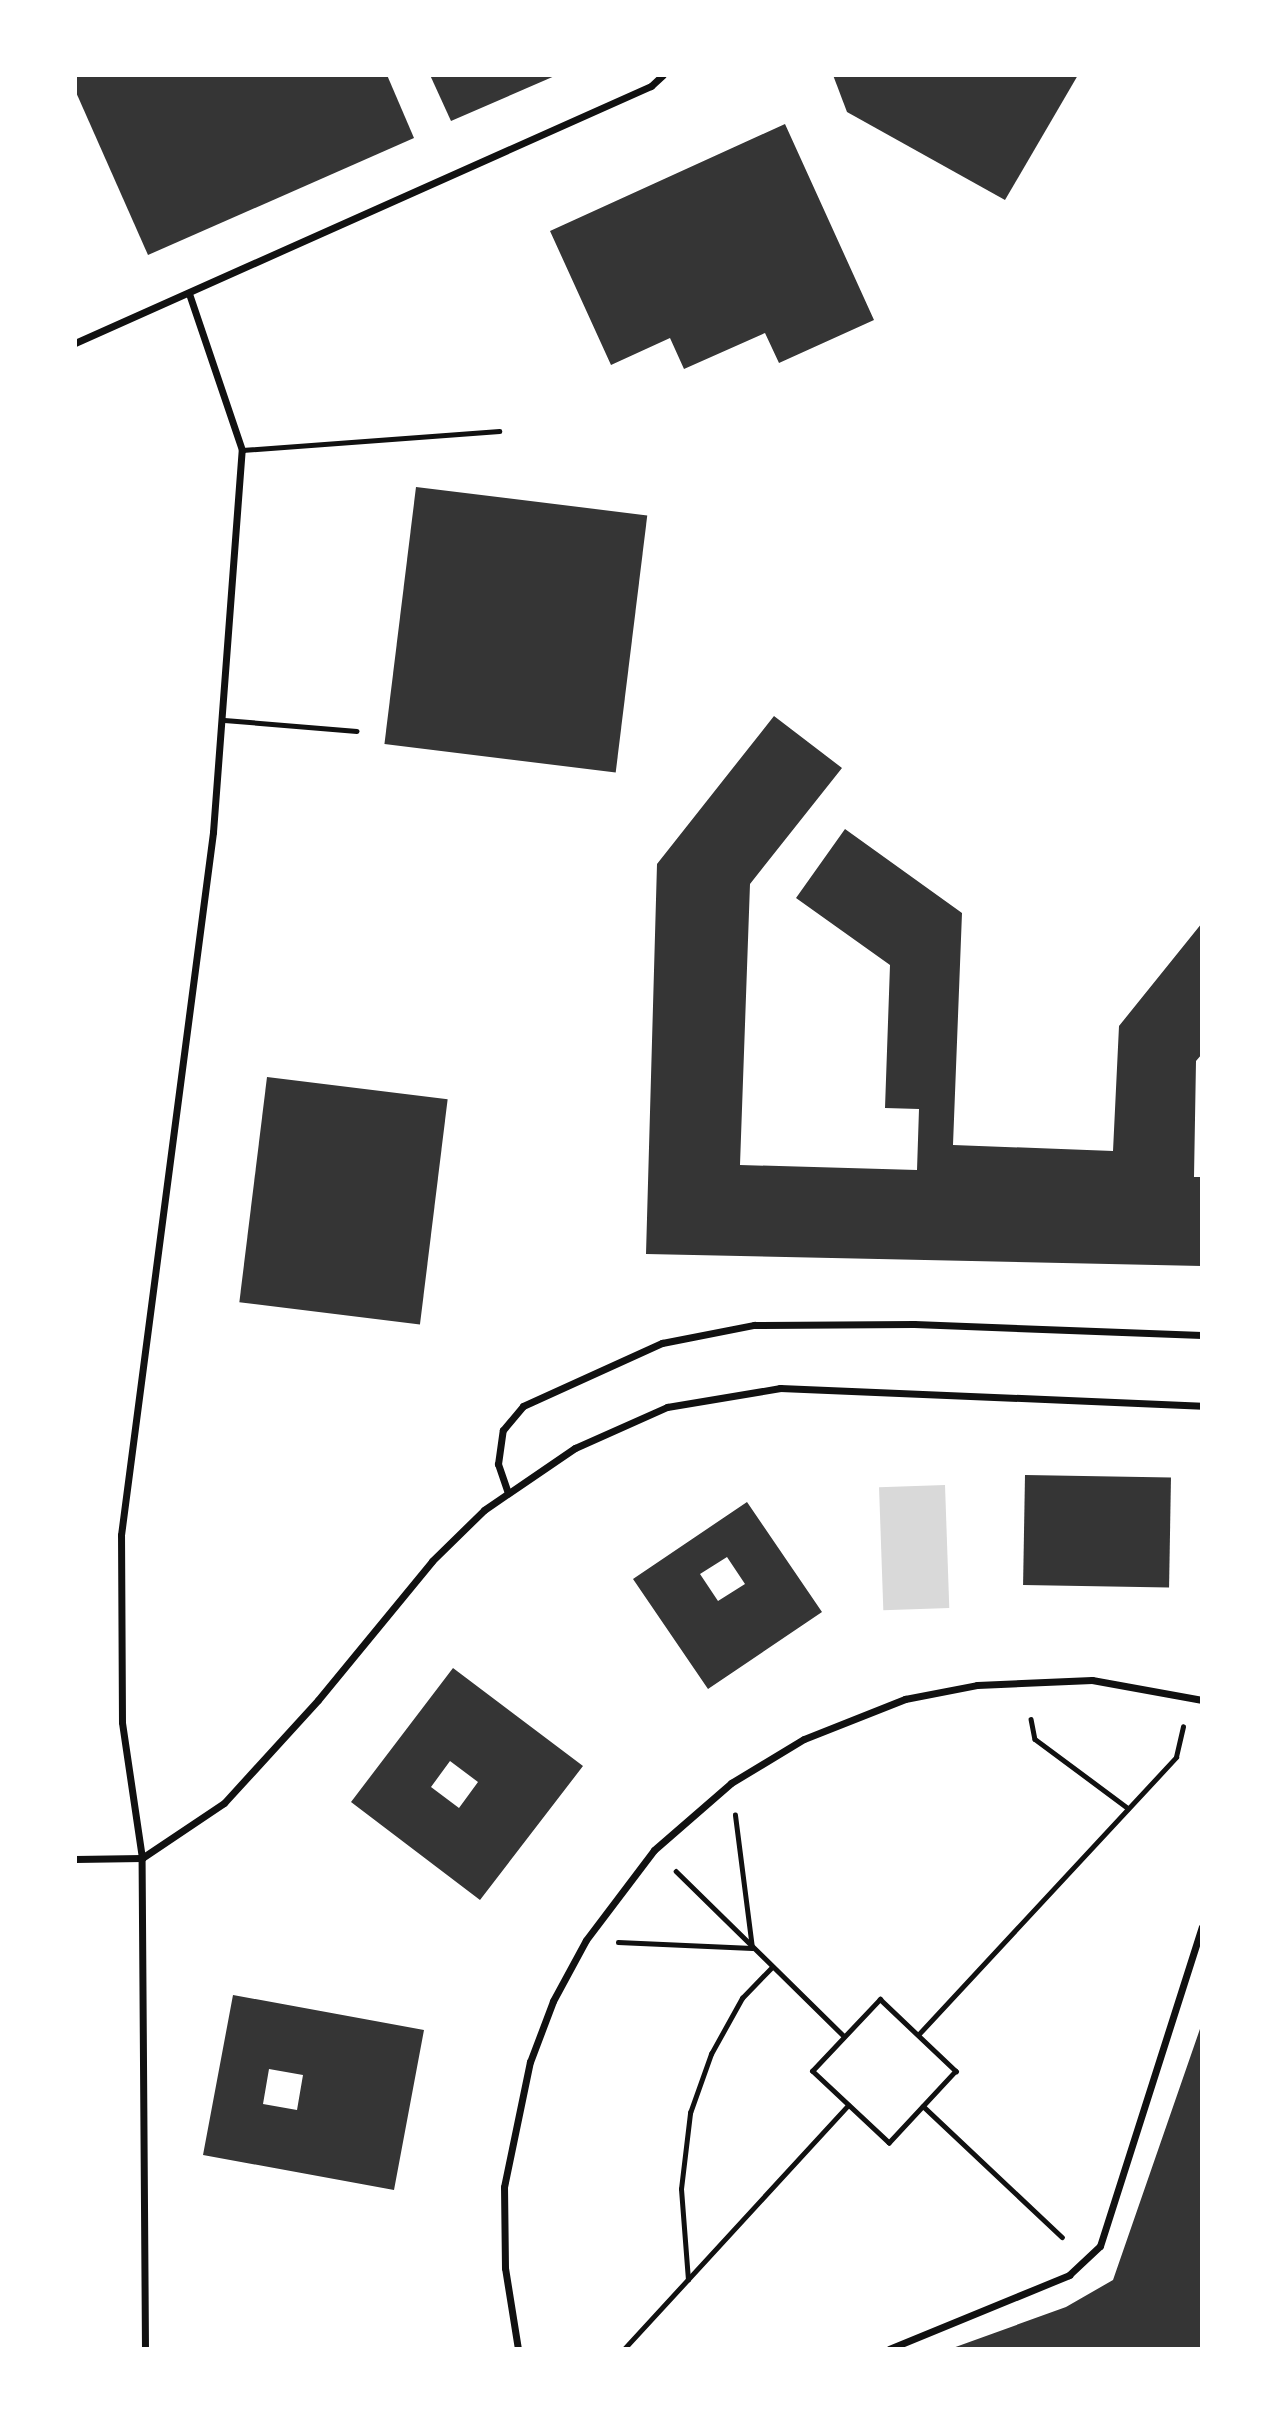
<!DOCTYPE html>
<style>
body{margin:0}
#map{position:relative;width:1277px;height:2424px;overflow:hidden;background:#fff;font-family:Overpass,sans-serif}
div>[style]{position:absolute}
.water>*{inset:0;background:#d9d9d9;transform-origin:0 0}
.building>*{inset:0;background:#353535;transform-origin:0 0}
.path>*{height:4.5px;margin:-2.25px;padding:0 2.25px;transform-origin:2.25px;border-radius:2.25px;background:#111}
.service>*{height:5px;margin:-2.5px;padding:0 2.5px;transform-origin:2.5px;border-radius:2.5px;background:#111}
.minor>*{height:7px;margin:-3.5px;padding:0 3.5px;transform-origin:3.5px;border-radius:3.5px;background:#111}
span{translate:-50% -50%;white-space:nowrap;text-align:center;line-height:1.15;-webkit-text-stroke:7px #fff;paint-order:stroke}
.frame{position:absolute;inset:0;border:77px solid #fff;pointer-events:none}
</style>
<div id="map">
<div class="water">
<i style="left:945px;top:1485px;width:123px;height:66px;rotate:88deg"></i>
</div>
<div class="building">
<i style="clip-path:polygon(75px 75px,387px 75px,414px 138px,148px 255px,75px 90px)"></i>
<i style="clip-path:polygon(430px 75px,557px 75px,451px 121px)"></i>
<i style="clip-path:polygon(833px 75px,1078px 75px,1005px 200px,847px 112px)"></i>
<i style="clip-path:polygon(785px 124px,874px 320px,779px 363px,765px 333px,684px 369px,670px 338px,611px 365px,550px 231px)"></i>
<i style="left:416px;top:487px;width:233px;height:259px;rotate:7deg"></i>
<i style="clip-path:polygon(774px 716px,842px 768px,750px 884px,740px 1165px,917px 1170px,919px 1109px,885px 1108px,890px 965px,796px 898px,845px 829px,962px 913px,953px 1145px,1113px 1151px,1119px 1026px,1202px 923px,1202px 1054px,1196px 1061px,1194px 1177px,1202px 1177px,1202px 1266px,646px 1254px,657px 864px)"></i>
<i style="left:267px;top:1077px;width:182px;height:227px;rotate:7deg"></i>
<i style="left:1025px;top:1475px;width:146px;height:110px;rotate:1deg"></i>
<i style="clip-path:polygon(evenodd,747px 1502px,822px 1612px,708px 1689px,633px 1579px,747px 1502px,727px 1557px,745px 1584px,718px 1601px,700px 1574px,727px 1557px)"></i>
<i style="clip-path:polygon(evenodd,453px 1668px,583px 1766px,480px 1900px,351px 1802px,453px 1668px,450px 1761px,478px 1782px,459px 1808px,431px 1787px,450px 1761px)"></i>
<i style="clip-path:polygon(evenodd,233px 1995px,424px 2030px,394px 2190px,203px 2155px,233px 1995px,269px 2069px,303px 2075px,297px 2110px,263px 2104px,269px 2069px)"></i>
<i style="clip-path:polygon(1201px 2026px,1202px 2349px,950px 2349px,1066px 2307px,1113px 2280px)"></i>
</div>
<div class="path">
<i style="left:1031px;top:1719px;width:20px;rotate:79deg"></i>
<i style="left:1035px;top:1739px;width:116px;rotate:36.6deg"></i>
<i style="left:676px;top:1871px;width:235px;rotate:44.5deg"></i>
<i style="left:618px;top:1942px;width:134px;rotate:2.6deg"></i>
<i style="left:752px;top:1948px;width:134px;rotate:-97.3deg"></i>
<i style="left:880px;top:1999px;width:105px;rotate:43.5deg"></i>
<i style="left:956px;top:2071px;width:98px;rotate:132.9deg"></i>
<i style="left:889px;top:2143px;width:105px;rotate:-136.9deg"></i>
<i style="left:812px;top:2071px;width:99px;rotate:-46.6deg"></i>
<i style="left:918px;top:2035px;width:379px;rotate:-47.1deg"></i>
<i style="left:1176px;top:1757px;width:31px;rotate:-77deg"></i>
<i style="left:923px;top:2106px;width:191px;rotate:43.3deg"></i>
<i style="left:688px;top:2280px;width:91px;rotate:-94.4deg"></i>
<i style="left:681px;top:2189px;width:77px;rotate:-83.2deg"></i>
<i style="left:690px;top:2113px;width:63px;rotate:-70.4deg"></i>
<i style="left:711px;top:2054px;width:64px;rotate:-61deg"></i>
<i style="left:742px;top:1998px;width:43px;rotate:-45.9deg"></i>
<i style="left:624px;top:2349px;width:331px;rotate:-47.4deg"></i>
</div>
<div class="service">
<i style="left:242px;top:450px;width:258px;rotate:-4.2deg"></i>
<i style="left:224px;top:720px;width:133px;rotate:4.7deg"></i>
</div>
<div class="minor">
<i style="left:75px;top:343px;width:631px;rotate:-24.05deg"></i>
<i style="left:651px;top:86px;width:16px;rotate:-43deg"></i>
<i style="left:508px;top:1493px;width:31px;rotate:-109deg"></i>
<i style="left:498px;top:1464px;width:34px;rotate:-82deg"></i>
<i style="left:503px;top:1430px;width:31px;rotate:-50deg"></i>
<i style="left:523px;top:1406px;width:153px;rotate:-24.4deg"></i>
<i style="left:662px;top:1343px;width:94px;rotate:-11.1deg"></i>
<i style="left:754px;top:1325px;width:160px;rotate:-0.4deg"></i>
<i style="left:914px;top:1324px;width:288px;rotate:2.2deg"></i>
<i style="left:75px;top:1859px;width:67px;rotate:-0.9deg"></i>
<i style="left:142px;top:1858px;width:99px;rotate:-33.9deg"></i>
<i style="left:224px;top:1803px;width:139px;rotate:-47.6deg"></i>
<i style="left:318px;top:1700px;width:180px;rotate:-50.6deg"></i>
<i style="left:432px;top:1561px;width:73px;rotate:-44.4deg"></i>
<i style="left:484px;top:1510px;width:110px;rotate:-34.3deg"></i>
<i style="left:575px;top:1448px;width:101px;rotate:-24deg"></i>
<i style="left:667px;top:1407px;width:115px;rotate:-9.5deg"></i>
<i style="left:780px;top:1388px;width:422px;rotate:2.4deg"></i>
<i style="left:145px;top:2349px;width:491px;rotate:-90.4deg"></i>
<i style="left:142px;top:1858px;width:137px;rotate:-98.4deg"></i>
<i style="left:122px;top:1722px;width:187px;rotate:-90.3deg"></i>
<i style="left:121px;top:1535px;width:709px;rotate:-82.54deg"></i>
<i style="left:213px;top:832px;width:383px;rotate:-85.7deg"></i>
<i style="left:242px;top:450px;width:166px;rotate:-108.7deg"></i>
<i style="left:518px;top:2349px;width:82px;rotate:-99.1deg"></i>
<i style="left:505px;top:2268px;width:81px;rotate:-90.7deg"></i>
<i style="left:504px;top:2187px;width:128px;rotate:-78.3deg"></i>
<i style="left:530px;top:2062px;width:65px;rotate:-69.3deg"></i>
<i style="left:553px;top:2001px;width:69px;rotate:-61.6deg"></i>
<i style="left:586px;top:1940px;width:113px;rotate:-52.9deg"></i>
<i style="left:654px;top:1850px;width:102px;rotate:-41deg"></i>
<i style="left:731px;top:1783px;width:85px;rotate:-31.1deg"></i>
<i style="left:804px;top:1739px;width:109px;rotate:-21.6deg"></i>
<i style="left:905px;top:1699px;width:73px;rotate:-11deg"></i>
<i style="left:977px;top:1685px;width:115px;rotate:-2.5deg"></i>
<i style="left:1092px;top:1680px;width:112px;rotate:10.3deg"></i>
<i style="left:889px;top:2349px;width:195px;rotate:-22.3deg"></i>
<i style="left:1069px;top:2275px;width:42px;rotate:-43.1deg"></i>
<i style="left:1100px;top:2246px;width:335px;rotate:-72.3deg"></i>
</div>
<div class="frame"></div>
</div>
